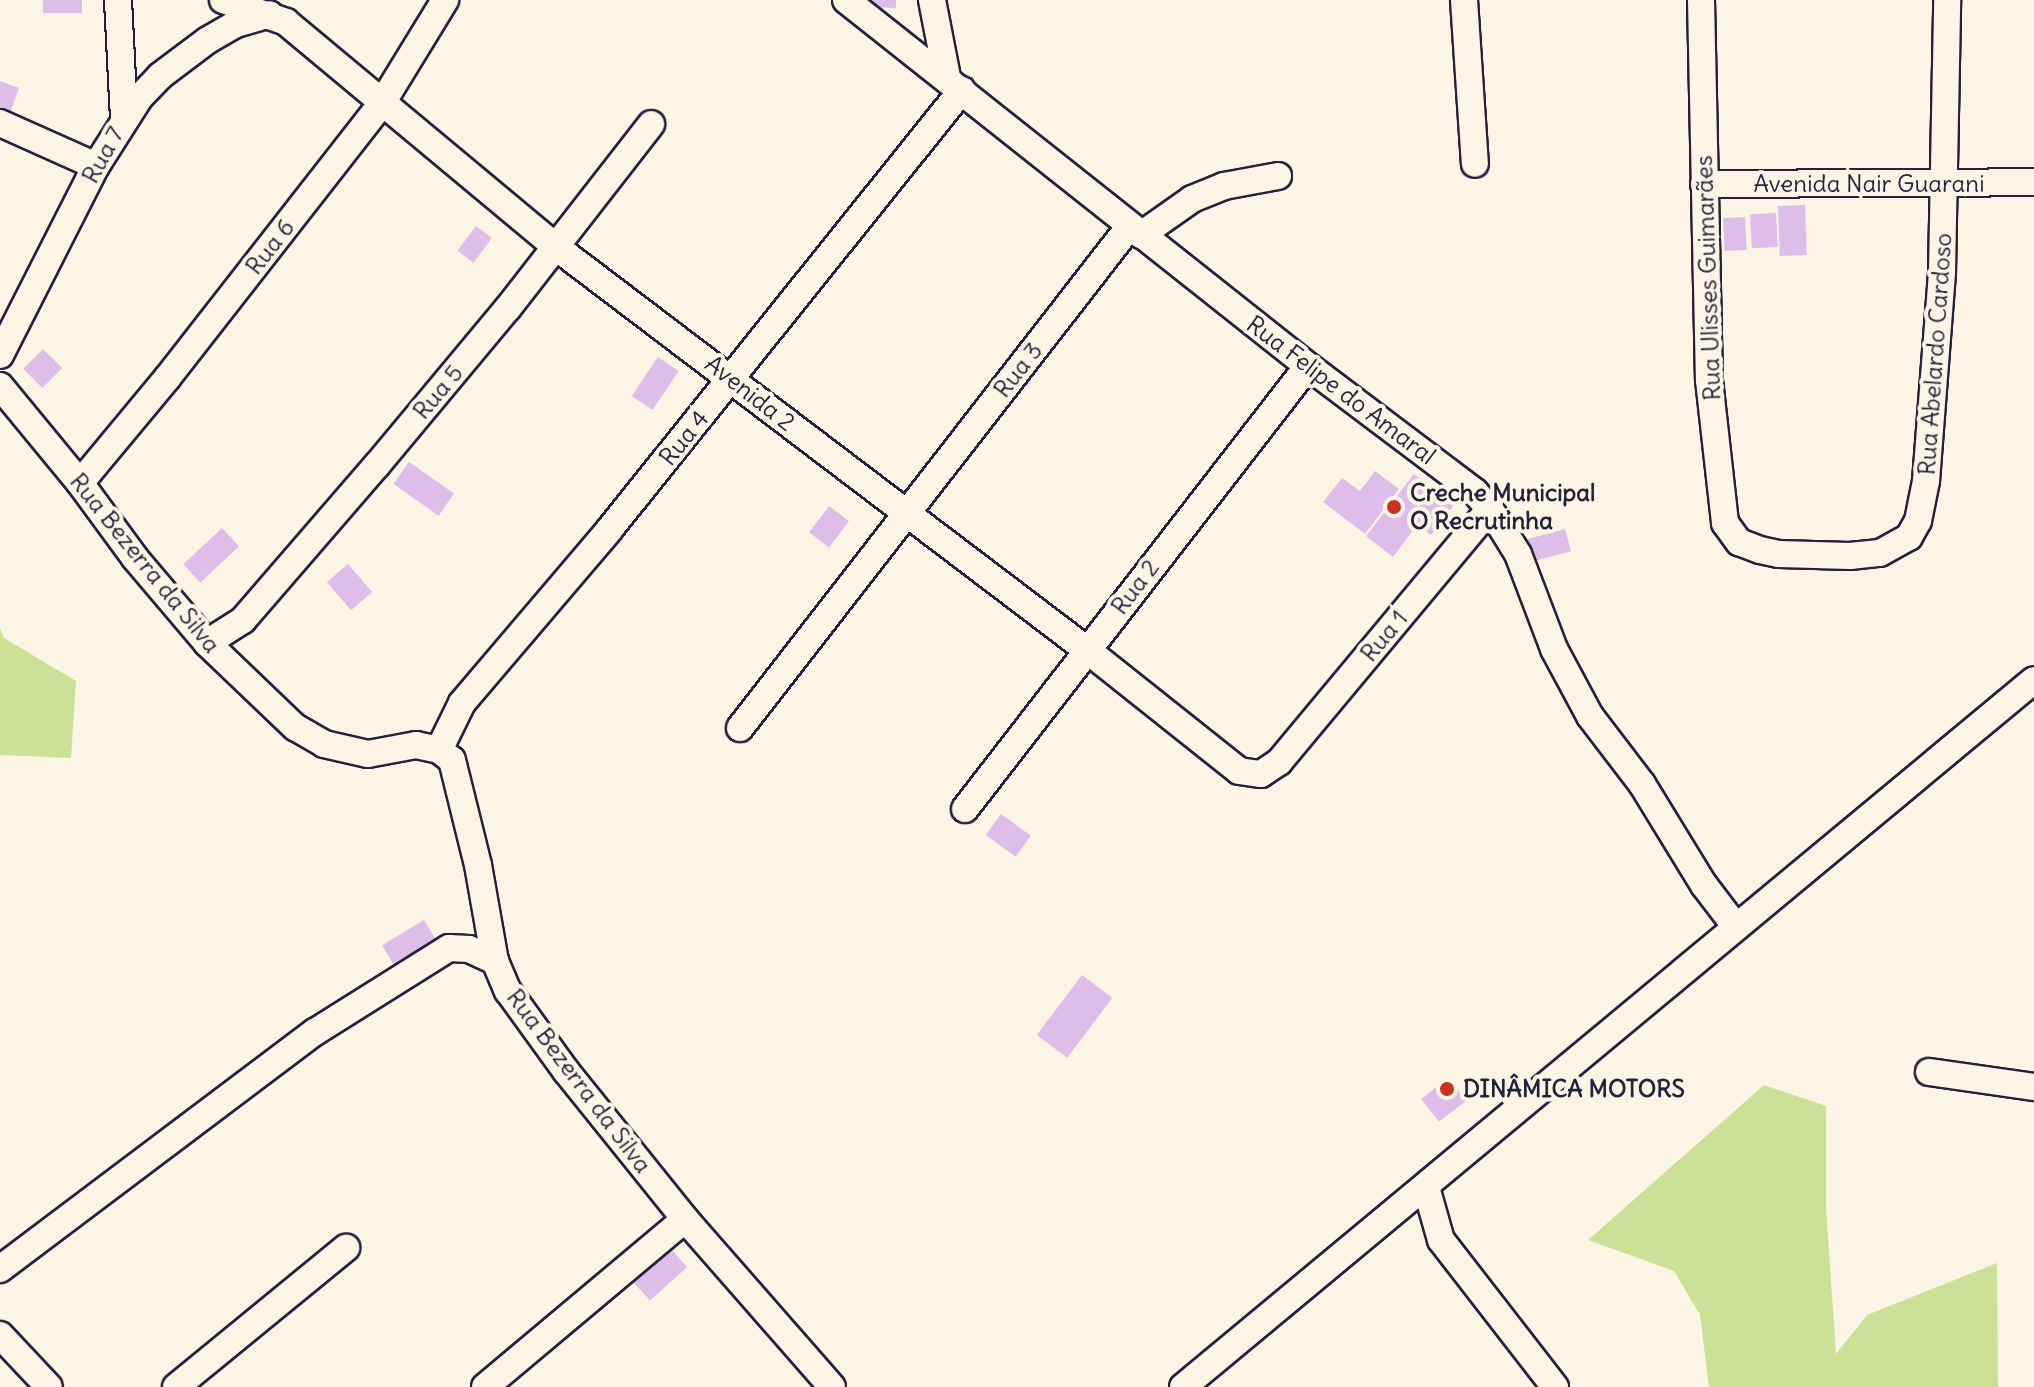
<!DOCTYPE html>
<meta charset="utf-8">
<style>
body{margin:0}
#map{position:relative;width:2034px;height:1387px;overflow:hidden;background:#fcf5e5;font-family:Delius,sans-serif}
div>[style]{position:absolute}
.green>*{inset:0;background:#cae197}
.building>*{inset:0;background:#debde9;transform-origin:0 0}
.roads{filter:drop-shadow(2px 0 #22223b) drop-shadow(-2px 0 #22223b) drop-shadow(0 2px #22223b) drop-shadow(0 -2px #22223b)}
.minor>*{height:26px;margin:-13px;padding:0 13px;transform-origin:13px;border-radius:13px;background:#fcf5e5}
.dots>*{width:22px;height:22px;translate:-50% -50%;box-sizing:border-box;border:4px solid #fcf5e5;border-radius:50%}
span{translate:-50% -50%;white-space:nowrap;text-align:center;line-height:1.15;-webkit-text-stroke:8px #fcf5e5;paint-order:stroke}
.street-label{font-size:24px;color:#22223b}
.poi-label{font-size:24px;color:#22223b;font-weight:700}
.left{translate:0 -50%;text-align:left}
</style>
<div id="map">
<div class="green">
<i style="clip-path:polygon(0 628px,4px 638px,76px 681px,71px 758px,0 755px)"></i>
<i style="clip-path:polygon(1764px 1085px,1826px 1106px,1826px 1207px,1836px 1354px,1867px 1315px,1997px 1263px,1998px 1387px,1709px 1387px,1700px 1315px,1674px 1271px,1588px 1240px)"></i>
</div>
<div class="building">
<i style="left:43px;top:0;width:39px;height:13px"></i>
<i style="clip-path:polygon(860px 0,896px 0,896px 8px,869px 7px)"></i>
<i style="clip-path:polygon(0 81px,19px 88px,9px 116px,0 113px)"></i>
<i style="left:1805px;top:205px;width:50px;height:27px;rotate:88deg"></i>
<i style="left:1776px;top:213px;width:34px;height:26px;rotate:87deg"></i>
<i style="left:1745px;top:217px;width:33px;height:22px;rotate:87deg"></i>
<i style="left:476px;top:226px;width:20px;height:31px;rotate:37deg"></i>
<i style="left:43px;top:349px;width:27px;height:28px;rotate:45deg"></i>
<i style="left:658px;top:357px;width:25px;height:47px;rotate:34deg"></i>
<i style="left:409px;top:462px;width:55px;height:27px;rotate:35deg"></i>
<i style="clip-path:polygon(1375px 471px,1399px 489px,1365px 534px,1323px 502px,1342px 478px,1360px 491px)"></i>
<i style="clip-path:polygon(1414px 474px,1454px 505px,1431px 535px,1417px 525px,1393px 557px,1366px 536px)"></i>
<i style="left:829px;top:506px;width:25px;height:33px;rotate:37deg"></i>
<i style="left:222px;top:528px;width:25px;height:53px;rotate:47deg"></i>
<i style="left:1565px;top:529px;width:23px;height:39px;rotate:75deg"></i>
<i style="left:348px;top:564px;width:37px;height:28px;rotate:49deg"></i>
<i style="left:1001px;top:814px;width:37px;height:26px;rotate:36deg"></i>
<i style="left:424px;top:920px;width:29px;height:49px;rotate:59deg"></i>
<i style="left:1082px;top:975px;width:38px;height:75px;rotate:37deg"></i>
<i style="left:1448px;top:1078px;width:29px;height:34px;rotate:52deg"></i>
<i style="left:669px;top:1247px;width:27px;height:50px;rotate:48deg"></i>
</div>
<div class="roads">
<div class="minor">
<i style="left:118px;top:0;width:117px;rotate:87.1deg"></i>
<i style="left:223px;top:0;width:67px;rotate:19.2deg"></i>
<i style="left:286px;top:22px;width:351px;rotate:39.8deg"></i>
<i style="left:556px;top:247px;width:667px;rotate:37.2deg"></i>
<i style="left:1087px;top:650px;width:194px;rotate:38.5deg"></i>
<i style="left:1239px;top:771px;width:22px;rotate:8deg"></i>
<i style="left:1261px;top:774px;width:22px;rotate:-34deg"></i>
<i style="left:1279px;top:762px;width:329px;rotate:-50.2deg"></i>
<i style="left:846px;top:0;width:589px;rotate:38.39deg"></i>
<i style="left:1308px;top:366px;width:209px;rotate:37deg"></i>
<i style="left:1475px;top:492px;width:23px;rotate:49deg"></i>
<i style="left:1490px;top:509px;width:53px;rotate:58.1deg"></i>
<i style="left:1518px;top:554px;width:102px;rotate:69.2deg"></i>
<i style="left:1554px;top:649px;width:76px;rotate:61.8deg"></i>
<i style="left:1590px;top:716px;width:86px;rotate:52.6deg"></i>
<i style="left:1642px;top:784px;width:119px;rotate:58.5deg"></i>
<i style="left:1704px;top:885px;width:53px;rotate:52.7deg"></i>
<i style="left:932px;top:0;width:78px;rotate:79deg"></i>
<i style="left:1464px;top:0;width:164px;rotate:86.2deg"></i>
<i style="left:1701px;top:0;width:380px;rotate:88.8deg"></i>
<i style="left:1709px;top:380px;width:144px;rotate:83.6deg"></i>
<i style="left:1725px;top:523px;width:24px;rotate:54deg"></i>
<i style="left:1739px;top:542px;width:22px;rotate:21deg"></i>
<i style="left:1760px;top:550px;width:19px;rotate:12deg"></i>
<i style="left:1779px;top:554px;width:71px;rotate:1.6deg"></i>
<i style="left:1850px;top:556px;width:30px;rotate:-6deg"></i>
<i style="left:1880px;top:553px;width:33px;rotate:-29deg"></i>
<i style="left:1909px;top:537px;width:18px;rotate:-61deg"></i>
<i style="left:1918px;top:521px;width:41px;rotate:-78.7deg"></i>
<i style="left:1926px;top:481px;width:210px;rotate:-85.6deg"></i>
<i style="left:1942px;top:272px;width:272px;rotate:-88.9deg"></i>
<i style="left:0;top:123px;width:105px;rotate:24.1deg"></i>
<i style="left:1704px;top:184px;width:330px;rotate:-0.3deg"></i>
<i style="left:1141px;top:235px;width:62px;rotate:-35.2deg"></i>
<i style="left:1192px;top:199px;width:35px;rotate:-22deg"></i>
<i style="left:1224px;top:186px;width:55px;rotate:-10.5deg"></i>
<i style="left:0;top:355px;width:212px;rotate:-63.1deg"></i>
<i style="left:96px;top:166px;width:82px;rotate:-57.5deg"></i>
<i style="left:140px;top:97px;width:29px;rotate:-46deg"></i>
<i style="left:160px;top:76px;width:60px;rotate:-36.9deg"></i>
<i style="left:208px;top:40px;width:32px;rotate:-30deg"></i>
<i style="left:236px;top:24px;width:35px;rotate:-16deg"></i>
<i style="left:0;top:386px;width:126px;rotate:50.5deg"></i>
<i style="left:80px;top:483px;width:93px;rotate:53.7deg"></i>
<i style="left:135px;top:558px;width:111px;rotate:49.7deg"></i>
<i style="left:207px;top:643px;width:122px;rotate:43.7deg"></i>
<i style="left:295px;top:727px;width:34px;rotate:30deg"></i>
<i style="left:324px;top:744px;width:45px;rotate:12.8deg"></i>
<i style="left:368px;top:754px;width:49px;rotate:-10.6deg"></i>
<i style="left:416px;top:745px;width:24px;rotate:12deg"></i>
<i style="left:439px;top:750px;width:16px;rotate:38deg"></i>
<i style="left:452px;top:760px;width:108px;rotate:76.1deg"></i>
<i style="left:478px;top:865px;width:97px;rotate:80deg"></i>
<i style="left:495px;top:961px;width:33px;rotate:67deg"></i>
<i style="left:508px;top:991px;width:99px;rotate:54.1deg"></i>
<i style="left:566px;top:1071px;width:190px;rotate:51.2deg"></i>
<i style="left:685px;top:1219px;width:223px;rotate:48.8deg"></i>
<i style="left:80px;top:483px;width:138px;rotate:-50.3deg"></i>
<i style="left:168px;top:377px;width:348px;rotate:-52deg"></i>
<i style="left:382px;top:103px;width:121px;rotate:-58.5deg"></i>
<i style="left:207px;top:643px;width:43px;rotate:-32.6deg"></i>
<i style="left:243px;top:620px;width:205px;rotate:-49.2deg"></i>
<i style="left:377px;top:465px;width:204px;rotate:-50.2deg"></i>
<i style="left:508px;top:308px;width:233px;rotate:-52.1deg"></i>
<i style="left:740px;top:728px;width:636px;rotate:-52.16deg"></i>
<i style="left:439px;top:750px;width:52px;rotate:-63.9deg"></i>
<i style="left:462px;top:703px;width:227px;rotate:-49.6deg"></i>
<i style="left:609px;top:530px;width:564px;rotate:-51.26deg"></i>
<i style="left:965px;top:809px;width:560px;rotate:-52.25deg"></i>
<i style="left:1929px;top:1072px;width:106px;rotate:8.1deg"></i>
<i style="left:1426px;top:1187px;width:55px;rotate:74.2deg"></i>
<i style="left:1441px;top:1240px;width:186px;rotate:52.2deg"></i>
<i style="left:0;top:1269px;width:394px;rotate:-37deg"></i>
<i style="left:315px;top:1032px;width:158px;rotate:-32.1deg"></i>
<i style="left:449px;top:948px;width:20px;rotate:3deg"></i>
<i style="left:469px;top:949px;width:29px;rotate:25deg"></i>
<i style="left:0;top:1335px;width:71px;rotate:46.7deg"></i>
<i style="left:176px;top:1387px;width:220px;rotate:-39.3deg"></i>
<i style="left:485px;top:1387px;width:261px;rotate:-40deg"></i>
<i style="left:1183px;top:1387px;width:1106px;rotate:-39.72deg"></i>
</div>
</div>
<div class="dots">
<i style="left:1394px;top:507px;background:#c8321e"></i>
<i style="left:1447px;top:1089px;background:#c8321e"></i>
</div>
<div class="street-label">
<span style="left:103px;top:155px;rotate:-61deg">Rua 7</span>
<span style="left:1869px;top:184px">Avenida Nair Guarani</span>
<span style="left:270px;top:247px;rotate:-52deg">Rua 6</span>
<span style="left:1708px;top:278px;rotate:-92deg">Rua Ulisses Guimarães</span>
<span style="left:1935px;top:354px;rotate:-86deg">Rua Abelardo Cardoso</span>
<span style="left:1018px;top:370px;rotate:-52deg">Rua 3</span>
<span style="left:1341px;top:390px;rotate:37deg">Rua Felipe do Amaral</span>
<span style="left:438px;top:392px;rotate:-50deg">Rua 5</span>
<span style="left:750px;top:393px;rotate:38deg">Avenida 2</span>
<span style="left:684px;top:438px;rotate:-51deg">Rua 4</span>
<span style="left:145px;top:563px;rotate:51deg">Rua Bezerra da Silva</span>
<span style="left:1135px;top:587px;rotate:-53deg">Rua 2</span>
<span style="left:1384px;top:636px;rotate:-50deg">Rua 1</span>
<span style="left:579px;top:1081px;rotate:53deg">Rua Bezerra da Silva</span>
</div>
<div class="poi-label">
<span class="left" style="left:1410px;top:507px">Creche Municipal<br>O Recrutinha</span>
<span class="left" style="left:1463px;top:1089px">DINÂMICA MOTORS</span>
</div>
</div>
